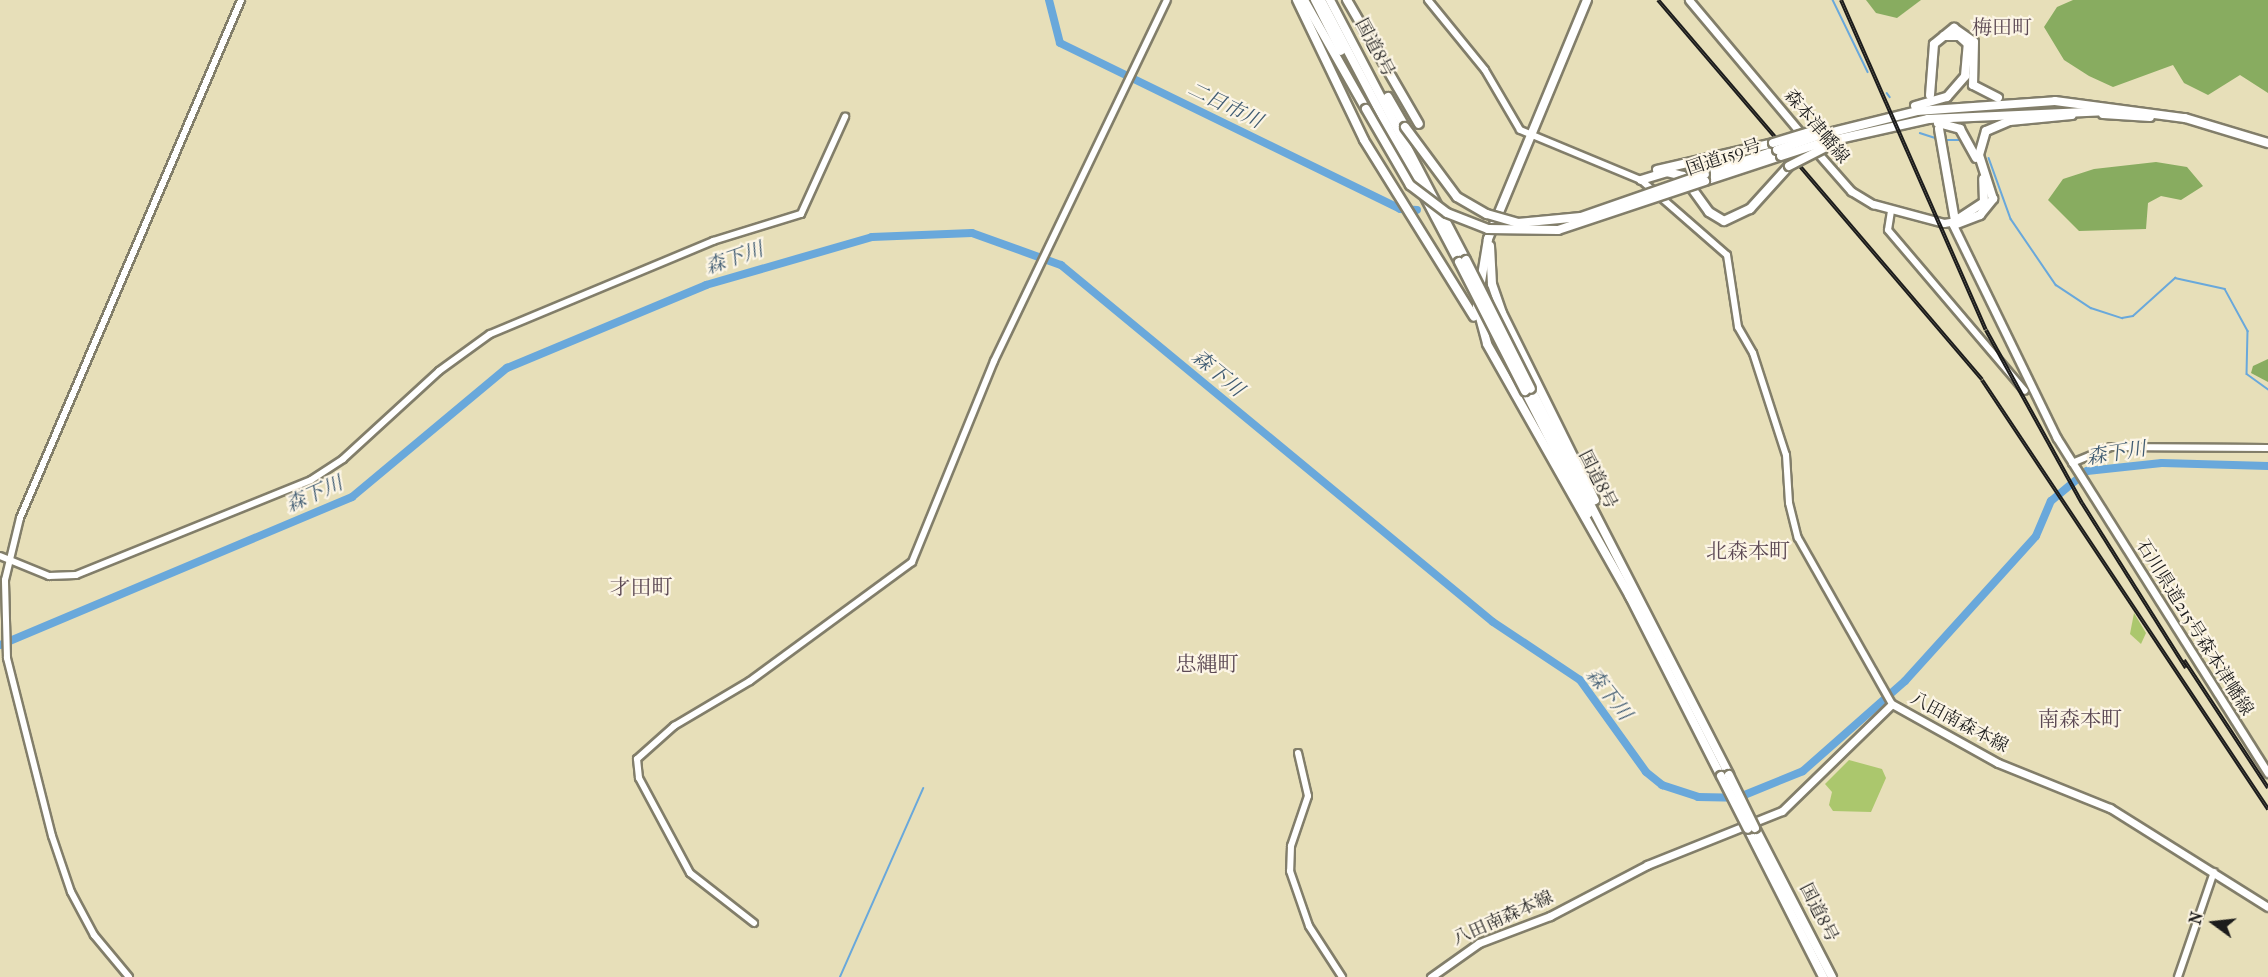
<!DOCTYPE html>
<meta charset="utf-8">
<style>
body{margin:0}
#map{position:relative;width:2268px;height:977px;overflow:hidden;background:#e7dfb9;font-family:"IM FELL French Canon","Noto Serif JP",serif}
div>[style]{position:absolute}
.green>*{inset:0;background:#abc76d}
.forest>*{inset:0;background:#88ac60}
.stream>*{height:1.5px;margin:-0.75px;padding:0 0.75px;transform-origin:0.75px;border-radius:0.75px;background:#69a8db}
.river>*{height:8px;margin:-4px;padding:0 4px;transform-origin:4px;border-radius:4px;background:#69a8db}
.roads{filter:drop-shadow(2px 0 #827e6a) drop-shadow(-2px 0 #827e6a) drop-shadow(0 2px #827e6a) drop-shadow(0 -2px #827e6a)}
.tertiary>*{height:6px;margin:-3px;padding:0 3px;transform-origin:3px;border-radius:3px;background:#fff}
.secondary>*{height:7px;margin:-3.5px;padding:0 3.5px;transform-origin:3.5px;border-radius:3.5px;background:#fff}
.trunk>*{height:8px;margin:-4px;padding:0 4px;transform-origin:4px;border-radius:4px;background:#fff}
.rail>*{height:4px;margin-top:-2px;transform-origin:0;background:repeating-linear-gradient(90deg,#fcf5e5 0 4.5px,#1c1c1c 0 9px);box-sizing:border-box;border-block:2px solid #1c1c1c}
.bridges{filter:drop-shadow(2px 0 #827e6a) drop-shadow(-2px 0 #827e6a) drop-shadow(0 2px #827e6a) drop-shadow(0 -2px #827e6a)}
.trunk-bridge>*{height:8px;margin:-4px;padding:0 4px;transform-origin:4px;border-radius:4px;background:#fff}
span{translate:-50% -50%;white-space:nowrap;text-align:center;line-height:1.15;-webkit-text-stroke:4.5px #fcf5e5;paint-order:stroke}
.street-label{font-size:18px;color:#1c1c1c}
.neighbourhood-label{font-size:20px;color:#5d4a55}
.water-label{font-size:20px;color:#3f5b72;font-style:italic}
.quarter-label{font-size:21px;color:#5d4a55}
.north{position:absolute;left:2184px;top:893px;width:60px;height:60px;-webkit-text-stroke:4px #fcf5e5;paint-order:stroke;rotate:285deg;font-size:16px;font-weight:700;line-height:24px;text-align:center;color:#1c1c1c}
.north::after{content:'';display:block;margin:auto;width:21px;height:27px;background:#1c1c1c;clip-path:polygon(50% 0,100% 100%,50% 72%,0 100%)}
</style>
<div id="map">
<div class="green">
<i style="clip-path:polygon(2134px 613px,2146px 633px,2141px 644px,2130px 634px)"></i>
<i style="clip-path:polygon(1849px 760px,1882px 769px,1886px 778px,1871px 812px,1833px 811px,1829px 805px,1832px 792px,1825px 784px)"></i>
</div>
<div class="forest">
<i style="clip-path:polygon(1866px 0,1921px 0,1897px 18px,1876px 13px)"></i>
<i style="clip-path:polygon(2073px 0,2268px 0,2268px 93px,2240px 75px,2208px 95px,2184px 83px,2173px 65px,2113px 87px,2089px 76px,2064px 60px,2044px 27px,2057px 7px)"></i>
<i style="clip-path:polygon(2156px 162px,2187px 167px,2203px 186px,2181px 200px,2161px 196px,2148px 203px,2146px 229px,2079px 231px,2048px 200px,2063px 179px,2094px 169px)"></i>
<i style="clip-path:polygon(2268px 359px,2268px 382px,2251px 373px,2253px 366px)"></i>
</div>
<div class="stream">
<i style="left:1833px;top:0;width:80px;rotate:64.1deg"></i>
<i style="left:1887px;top:93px;width:5px;rotate:53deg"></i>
<i style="left:1920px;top:133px;width:19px;rotate:18deg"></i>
<i style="left:1945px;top:140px;width:17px"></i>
<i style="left:1989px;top:158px;width:65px;rotate:70.2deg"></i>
<i style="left:2011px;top:219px;width:80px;rotate:55.7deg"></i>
<i style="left:2056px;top:285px;width:42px;rotate:33.3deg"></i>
<i style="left:2091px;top:308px;width:33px;rotate:18deg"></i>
<i style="left:2122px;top:318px;width:11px;rotate:-10deg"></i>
<i style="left:2133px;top:316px;width:57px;rotate:-42.1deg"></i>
<i style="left:2175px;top:278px;width:51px;rotate:12.4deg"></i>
<i style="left:2225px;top:289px;width:48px;rotate:61.3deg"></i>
<i style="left:2248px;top:331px;width:43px;rotate:91.3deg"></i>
<i style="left:2247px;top:374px;width:26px;rotate:36deg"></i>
<i style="left:840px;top:977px;width:206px;rotate:-66.2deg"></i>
</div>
<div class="river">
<i style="left:1049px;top:0;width:44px;rotate:75.7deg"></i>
<i style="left:1060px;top:43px;width:378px;rotate:26deg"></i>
<i style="left:1400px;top:209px;width:17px;rotate:3deg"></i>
<i style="left:0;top:645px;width:382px;rotate:-22.8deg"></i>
<i style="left:352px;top:497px;width:202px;rotate:-39.8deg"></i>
<i style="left:507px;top:368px;width:216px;rotate:-22.6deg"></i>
<i style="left:706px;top:285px;width:173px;rotate:-16.1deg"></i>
<i style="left:872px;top:237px;width:100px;rotate:-2.3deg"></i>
<i style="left:972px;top:233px;width:95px;rotate:19.8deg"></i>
<i style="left:1061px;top:265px;width:560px;rotate:39.57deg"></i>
<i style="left:1493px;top:622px;width:105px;rotate:33.7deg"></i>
<i style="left:1580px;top:680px;width:113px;rotate:54.3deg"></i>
<i style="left:1646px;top:772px;width:21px;rotate:39deg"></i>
<i style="left:1662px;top:785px;width:38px;rotate:18deg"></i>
<i style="left:1698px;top:797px;width:39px;rotate:1deg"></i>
<i style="left:1737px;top:798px;width:71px;rotate:-22.2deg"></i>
<i style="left:1803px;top:771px;width:136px;rotate:-41.4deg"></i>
<i style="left:1905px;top:681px;width:195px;rotate:-47.9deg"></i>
<i style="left:2036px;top:536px;width:38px;rotate:-67deg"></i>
<i style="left:2051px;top:501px;width:47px;rotate:-39.8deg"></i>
<i style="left:2087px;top:471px;width:75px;rotate:-6.1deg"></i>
<i style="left:2162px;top:463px;width:106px;rotate:1.6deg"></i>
</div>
<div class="roads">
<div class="tertiary">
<i style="left:1428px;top:0;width:90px;rotate:50.8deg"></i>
<i style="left:1485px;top:70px;width:69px;rotate:59.7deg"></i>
<i style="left:1520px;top:130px;width:131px;rotate:22.5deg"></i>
<i style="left:1641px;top:180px;width:114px;rotate:41.1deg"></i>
<i style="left:1727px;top:255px;width:73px;rotate:81.3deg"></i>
<i style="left:1738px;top:327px;width:30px;rotate:60deg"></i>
<i style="left:1753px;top:353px;width:107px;rotate:72.1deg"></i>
<i style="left:1786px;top:455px;width:48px;rotate:86.4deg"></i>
<i style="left:1789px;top:503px;width:36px;rotate:76deg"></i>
<i style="left:1798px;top:538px;width:191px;rotate:60.5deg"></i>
<i style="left:1891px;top:211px;width:19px;rotate:99deg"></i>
<i style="left:1888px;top:230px;width:211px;rotate:49.6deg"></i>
<i style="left:2072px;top:463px;width:42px;rotate:-22.3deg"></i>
<i style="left:2111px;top:447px;width:157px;rotate:0.4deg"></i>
<i style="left:0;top:556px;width:53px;rotate:22.2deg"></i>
<i style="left:49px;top:576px;width:27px;rotate:-2deg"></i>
<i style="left:76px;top:575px;width:253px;rotate:-22deg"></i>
<i style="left:311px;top:480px;width:38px;rotate:-33deg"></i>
<i style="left:343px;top:459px;width:130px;rotate:-42.5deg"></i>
<i style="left:439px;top:371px;width:63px;rotate:-36deg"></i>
<i style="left:490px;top:334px;width:242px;rotate:-22.6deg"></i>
<i style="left:713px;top:241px;width:92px;rotate:-17.1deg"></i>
<i style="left:801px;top:214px;width:107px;rotate:-65.6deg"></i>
<i style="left:1298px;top:753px;width:44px;rotate:76.9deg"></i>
<i style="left:1308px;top:796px;width:53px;rotate:108.8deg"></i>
<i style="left:1291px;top:846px;width:25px;rotate:92deg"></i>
<i style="left:1290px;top:871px;width:58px;rotate:70.9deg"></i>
<i style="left:1309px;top:926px;width:61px;rotate:57.1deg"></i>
<i style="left:754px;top:923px;width:81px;rotate:-142deg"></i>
<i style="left:690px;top:873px;width:108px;rotate:-118.2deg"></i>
<i style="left:639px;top:778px;width:19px;rotate:-96deg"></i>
<i style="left:637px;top:759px;width:50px;rotate:-41.7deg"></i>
<i style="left:674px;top:726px;width:88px;rotate:-30.6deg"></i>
<i style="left:750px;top:681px;width:201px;rotate:-36.3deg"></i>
<i style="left:912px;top:562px;width:217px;rotate:-67.8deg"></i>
<i style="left:994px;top:361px;width:400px;rotate:-64.4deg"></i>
<i style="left:129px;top:977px;width:55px;rotate:-129.8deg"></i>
<i style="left:94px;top:935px;width:49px;rotate:-118.1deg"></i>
<i style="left:71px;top:892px;width:59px;rotate:-108.7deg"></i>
<i style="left:52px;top:836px;width:184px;rotate:-104.2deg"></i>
<i style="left:7px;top:658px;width:78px;rotate:-91.5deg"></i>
<i style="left:5px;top:580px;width:64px;rotate:-76.4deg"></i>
<i style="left:20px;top:518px;width:563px;rotate:-66.89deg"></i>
<i style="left:2178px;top:977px;width:111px;rotate:-71.1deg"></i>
</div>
<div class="secondary">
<i style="left:1689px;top:0;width:179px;rotate:50deg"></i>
<i style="left:1815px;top:150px;width:55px;rotate:48.7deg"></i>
<i style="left:1851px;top:191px;width:26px;rotate:31deg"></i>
<i style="left:1873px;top:204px;width:73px;rotate:15deg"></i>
<i style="left:1944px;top:223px;width:11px;rotate:-10deg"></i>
<i style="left:1952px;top:223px;width:239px;rotate:64deg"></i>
<i style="left:2057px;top:438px;width:396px;rotate:57.8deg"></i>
<i style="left:1431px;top:977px;width:59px;rotate:-35.3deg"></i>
<i style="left:1479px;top:943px;width:76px;rotate:-20.8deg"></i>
<i style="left:1550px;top:916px;width:110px;rotate:-27.7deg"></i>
<i style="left:1647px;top:865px;width:145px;rotate:-21.8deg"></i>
<i style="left:1782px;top:811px;width:153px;rotate:-44.2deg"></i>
<i style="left:1892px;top:704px;width:121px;rotate:29.1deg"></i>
<i style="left:1998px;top:763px;width:121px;rotate:21.9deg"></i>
<i style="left:2110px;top:808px;width:186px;rotate:32.1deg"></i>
</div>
<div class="trunk">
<i style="left:1297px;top:0;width:155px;rotate:64.4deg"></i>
<i style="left:1364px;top:140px;width:208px;rotate:58.1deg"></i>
<i style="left:1304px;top:0;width:125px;rotate:60.4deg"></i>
<i style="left:1315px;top:0;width:57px;rotate:63deg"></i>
<i style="left:1321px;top:0;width:296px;rotate:62.2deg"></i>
<i style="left:1330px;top:0;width:293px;rotate:62.4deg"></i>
<i style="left:1347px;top:0;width:143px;rotate:59.9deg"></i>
<i style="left:1587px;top:0;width:259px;rotate:112.5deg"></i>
<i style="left:1488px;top:239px;width:68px;rotate:99.3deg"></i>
<i style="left:1477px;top:306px;width:39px;rotate:75deg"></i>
<i style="left:1487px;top:344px;width:293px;rotate:60.5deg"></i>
<i style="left:1930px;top:95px;width:51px;rotate:-85.5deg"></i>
<i style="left:1934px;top:44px;width:26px;rotate:-39deg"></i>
<i style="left:1954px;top:28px;width:24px;rotate:35deg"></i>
<i style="left:1974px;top:42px;width:43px;rotate:91.3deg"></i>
<i style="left:1973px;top:85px;width:28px;rotate:27deg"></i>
<i style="left:1388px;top:97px;width:34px;rotate:60deg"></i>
<i style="left:1915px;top:106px;width:33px;rotate:-16deg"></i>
<i style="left:1947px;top:97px;width:28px;rotate:-49deg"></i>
<i style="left:1965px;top:76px;width:32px;rotate:-85deg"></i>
<i style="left:1968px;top:44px;width:12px;rotate:-138deg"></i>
<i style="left:1959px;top:36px;width:15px;rotate:180deg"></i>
<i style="left:2103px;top:114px;width:47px;rotate:3.7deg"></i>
<i style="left:1938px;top:123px;width:23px;rotate:15deg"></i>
<i style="left:1960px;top:129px;width:33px;rotate:61deg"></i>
<i style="left:1939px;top:129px;width:93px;rotate:80.1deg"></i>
<i style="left:1955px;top:221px;width:35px;rotate:-33deg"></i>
<i style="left:1984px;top:202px;width:23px;rotate:-92deg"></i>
<i style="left:1817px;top:136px;width:103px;rotate:-14deg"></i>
<i style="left:1917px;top:111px;width:138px;rotate:-4.1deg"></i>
<i style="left:2055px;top:101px;width:131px;rotate:7.5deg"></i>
<i style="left:2185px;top:118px;width:87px;rotate:16.8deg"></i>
<i style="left:1821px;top:143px;width:110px;rotate:-12.6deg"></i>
<i style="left:1928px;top:119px;width:181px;rotate:-2.5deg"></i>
<i style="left:1657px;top:170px;width:119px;rotate:-13.1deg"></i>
<i style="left:1705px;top:174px;width:76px;rotate:-18.4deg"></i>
<i style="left:1641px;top:180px;width:27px;rotate:-17deg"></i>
<i style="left:1667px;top:172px;width:16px;rotate:14deg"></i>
<i style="left:1683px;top:176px;width:44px;rotate:54.2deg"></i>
<i style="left:1709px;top:212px;width:17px;rotate:31deg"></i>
<i style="left:1724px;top:221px;width:29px;rotate:-25deg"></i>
<i style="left:1750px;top:209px;width:58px;rotate:-47.8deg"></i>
<i style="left:1705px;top:181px;width:80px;rotate:-18.2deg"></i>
<i style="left:1954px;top:225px;width:28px;rotate:-21deg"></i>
<i style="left:1980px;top:215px;width:21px;rotate:-51deg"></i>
<i style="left:1993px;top:199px;width:46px;rotate:-107.7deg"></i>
<i style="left:1979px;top:155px;width:25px;rotate:-74deg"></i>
<i style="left:1986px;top:131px;width:26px;rotate:-23deg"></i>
<i style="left:2010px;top:121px;width:62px;rotate:-5.5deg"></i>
<i style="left:1490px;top:246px;width:38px;rotate:87deg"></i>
<i style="left:1492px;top:284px;width:31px;rotate:71deg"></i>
<i style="left:1502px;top:313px;width:209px;rotate:63.6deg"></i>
<i style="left:1531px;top:389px;width:434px;rotate:62.8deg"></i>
<i style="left:1525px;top:391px;width:138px;rotate:62.9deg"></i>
<i style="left:1629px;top:595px;width:203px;rotate:63.1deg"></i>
<i style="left:1755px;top:828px;width:168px;rotate:62.7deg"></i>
<i style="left:1748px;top:829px;width:166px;rotate:63.1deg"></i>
</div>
</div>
<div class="rail">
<i style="left:1658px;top:0;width:499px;rotate:49.5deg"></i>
<i style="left:1982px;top:380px;width:516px;rotate:56.31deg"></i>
<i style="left:1841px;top:0;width:360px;rotate:66.3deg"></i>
<i style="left:1986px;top:330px;width:198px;rotate:61deg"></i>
<i style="left:2082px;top:503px;width:195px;rotate:57.8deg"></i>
<i style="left:2184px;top:660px;width:153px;rotate:56.7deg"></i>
</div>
<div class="bridges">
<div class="trunk-bridge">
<i style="left:1366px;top:109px;width:88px;rotate:59.9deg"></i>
<i style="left:1410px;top:185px;width:46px;rotate:37.1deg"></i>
<i style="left:1447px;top:213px;width:44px;rotate:21.3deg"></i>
<i style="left:1488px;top:229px;width:70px;rotate:0.8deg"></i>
<i style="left:1558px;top:230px;width:155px;rotate:-18.4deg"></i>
<i style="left:1405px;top:127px;width:87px;rotate:53.4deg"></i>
<i style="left:1457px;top:197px;width:34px;rotate:30deg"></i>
<i style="left:1487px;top:214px;width:32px;rotate:16deg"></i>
<i style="left:1518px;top:223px;width:63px;rotate:-5.4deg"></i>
<i style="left:1581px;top:217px;width:131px;rotate:-19.1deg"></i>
<i style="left:1773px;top:143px;width:42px;rotate:-16.7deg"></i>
<i style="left:1777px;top:150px;width:42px;rotate:-19.3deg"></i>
<i style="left:1781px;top:156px;width:42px;rotate:-18deg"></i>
<i style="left:1789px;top:166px;width:39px;rotate:-27deg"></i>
<i style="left:1466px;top:260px;width:144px;rotate:63.3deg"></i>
<i style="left:1459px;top:262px;width:145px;rotate:62.9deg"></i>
<i style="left:1729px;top:775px;width:59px;rotate:63.9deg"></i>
<i style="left:1721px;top:776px;width:59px;rotate:63deg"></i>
</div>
</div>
<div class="street-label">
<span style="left:1374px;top:48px;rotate:62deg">国道8号</span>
<span style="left:1816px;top:127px;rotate:50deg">森本津幡線</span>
<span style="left:1724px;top:158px;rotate:-19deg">国道159号</span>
<span style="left:1597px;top:480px;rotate:63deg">国道8号</span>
<span style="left:2194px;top:628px;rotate:58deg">石川県道215号森本津幡線</span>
<span style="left:1959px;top:723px;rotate:28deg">八田南森本線</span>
<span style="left:1818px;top:913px;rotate:63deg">国道8号</span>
<span style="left:1503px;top:919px;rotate:-24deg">八田南森本線</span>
</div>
<div class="neighbourhood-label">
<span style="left:2002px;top:27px">梅田町</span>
</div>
<div class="water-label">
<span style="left:1225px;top:105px;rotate:26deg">二日市川</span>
<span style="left:734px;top:258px;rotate:-19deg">森下川</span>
<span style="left:1218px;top:373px;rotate:40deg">森下川</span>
<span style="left:2116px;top:453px;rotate:-9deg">森下川</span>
<span style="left:314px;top:494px;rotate:-24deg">森下川</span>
<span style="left:1609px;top:694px;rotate:52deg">森下川</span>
</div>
<div class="quarter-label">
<span style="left:1748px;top:551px">北森本町</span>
<span style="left:641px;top:587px">才田町</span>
<span style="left:1207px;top:664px">忠縄町</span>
<span style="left:2080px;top:719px">南森本町</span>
</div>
<div class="north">N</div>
</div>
